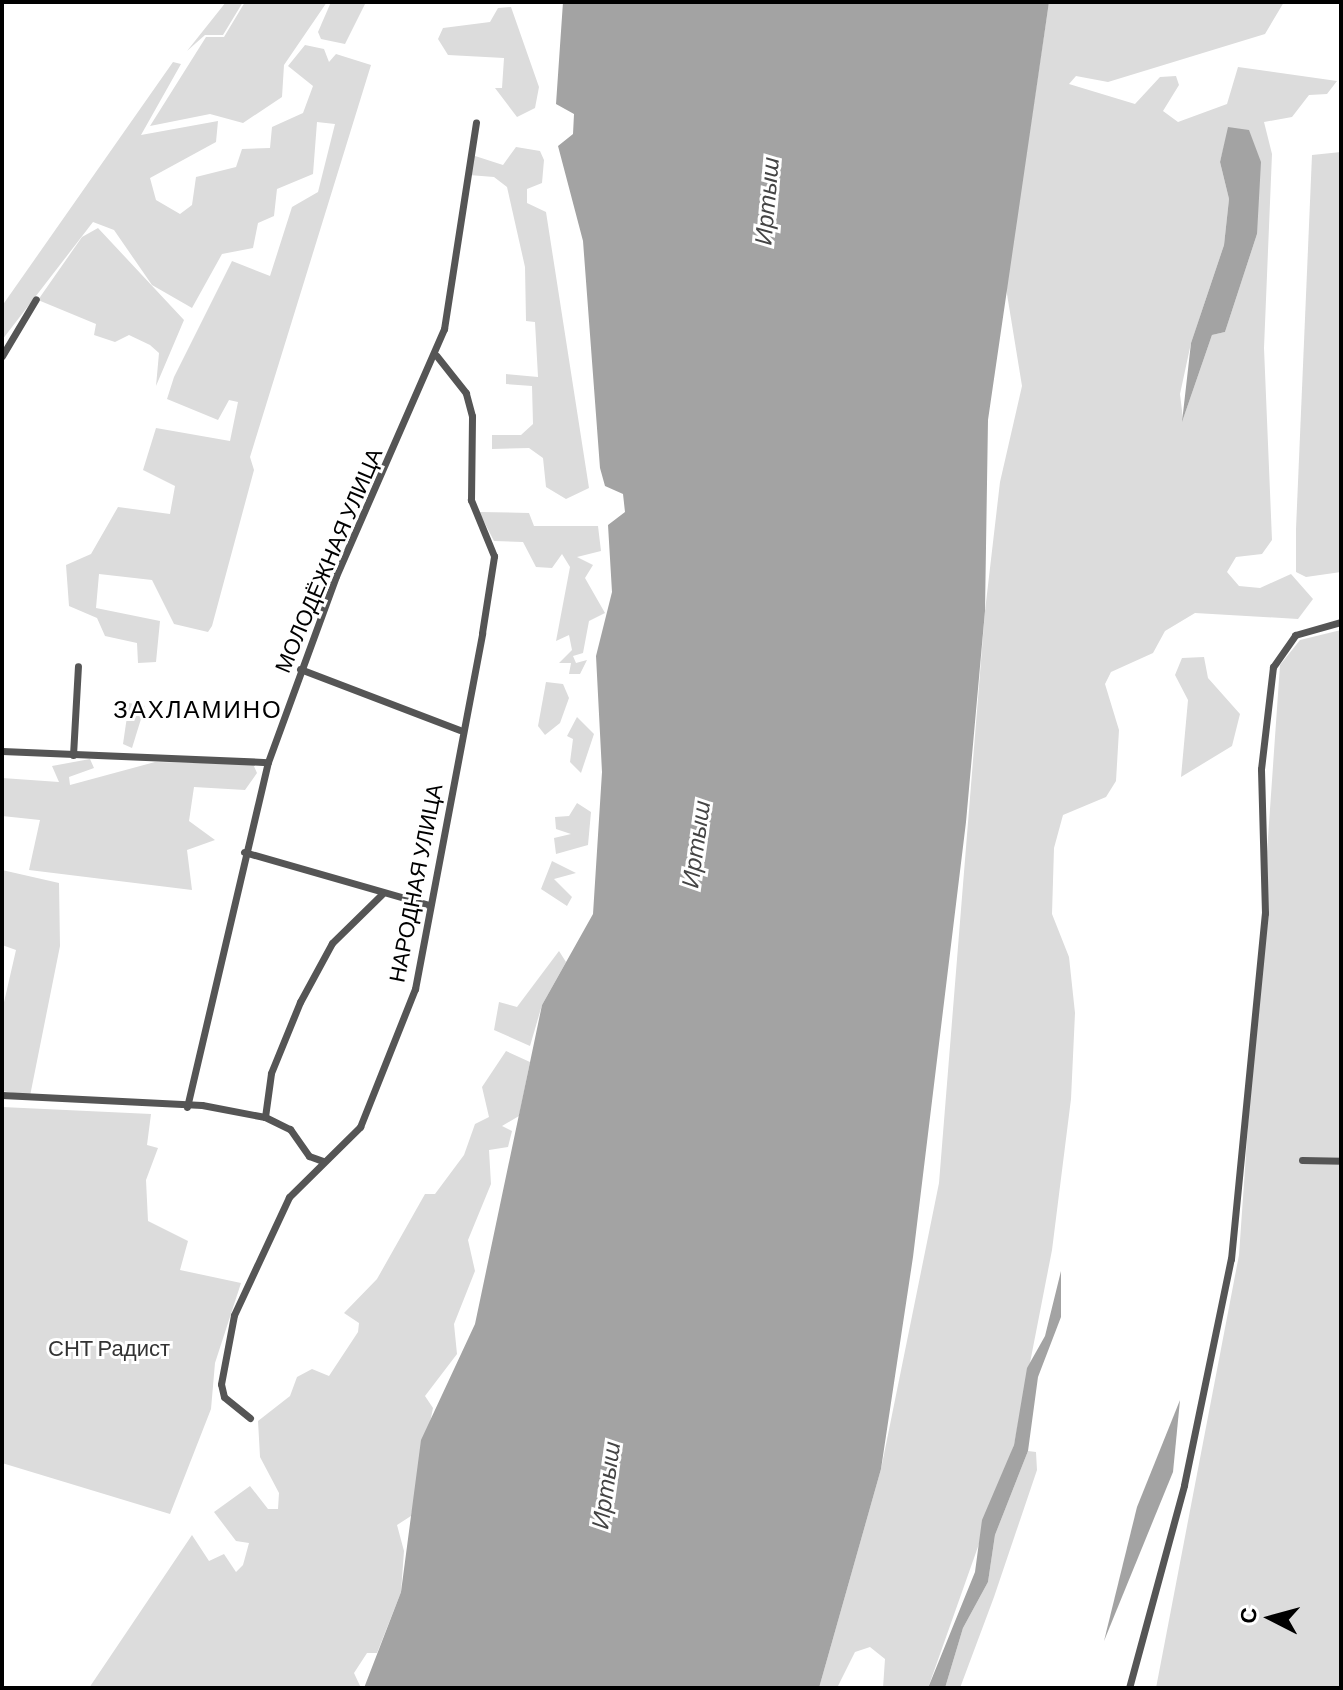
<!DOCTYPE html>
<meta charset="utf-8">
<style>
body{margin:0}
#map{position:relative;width:1343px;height:1690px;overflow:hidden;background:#fff;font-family:Barlow,sans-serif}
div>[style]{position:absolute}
.green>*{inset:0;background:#dcdcdc}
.water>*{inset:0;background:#a3a3a3}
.street>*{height:7px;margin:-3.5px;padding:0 3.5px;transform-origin:3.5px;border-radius:3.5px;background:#555}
span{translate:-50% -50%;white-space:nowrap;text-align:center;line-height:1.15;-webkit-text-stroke:6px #fff;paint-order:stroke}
.street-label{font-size:22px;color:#000}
.park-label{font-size:22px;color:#333}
.water-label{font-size:24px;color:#444;font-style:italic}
.neighbourhood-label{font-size:24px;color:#000;letter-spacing:2px}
.frame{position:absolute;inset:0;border:4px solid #000;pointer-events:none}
.north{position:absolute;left:1231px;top:1578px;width:80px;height:80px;-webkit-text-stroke:6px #fff;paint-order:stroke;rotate:276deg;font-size:22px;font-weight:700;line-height:32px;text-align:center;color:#000}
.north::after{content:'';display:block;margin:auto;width:28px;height:36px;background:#000;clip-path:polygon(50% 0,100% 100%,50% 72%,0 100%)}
</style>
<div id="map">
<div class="green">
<i style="clip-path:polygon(226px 2px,243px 2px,223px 35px,205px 35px,187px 51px)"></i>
<i style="clip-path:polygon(245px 2px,327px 2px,284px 65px,282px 97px,243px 123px,210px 114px,150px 126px,206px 37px,224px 37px)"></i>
<i style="clip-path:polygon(331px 2px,366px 2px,345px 44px,321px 39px,318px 32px)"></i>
<i style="clip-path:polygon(evenodd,1049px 2px,1284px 2px,1265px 34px,1108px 82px,1076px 76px,1069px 84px,1135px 104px,1160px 77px,1176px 76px,1179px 85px,1163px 111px,1178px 122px,1227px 104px,1238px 67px,1337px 81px,1327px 94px,1309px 95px,1292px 117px,1264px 122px,1272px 154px,1264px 348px,1272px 540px,1262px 554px,1236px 557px,1227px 572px,1239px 586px,1260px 588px,1291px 574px,1313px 599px,1298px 619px,1195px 613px,1165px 631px,1153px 653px,1111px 672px,1105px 684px,1119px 730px,1116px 781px,1106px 797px,1063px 815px,1054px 848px,1052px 914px,1069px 957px,1075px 1013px,1071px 1099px,1052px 1250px,1014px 1445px,928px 1688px,883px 1688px,885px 1659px,870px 1647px,855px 1652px,837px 1688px,819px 1688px,881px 1469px,939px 1183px,985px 611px,1000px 482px,1022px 386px,1006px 288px,1049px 2px,1229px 127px,1257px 234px,1225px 332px,1212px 335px,1183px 419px,1180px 394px,1191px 343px,1224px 245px,1229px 199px,1220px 162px,1229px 127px)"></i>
<i style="clip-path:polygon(511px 7px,539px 87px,535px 108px,517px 117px,495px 88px,502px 88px,504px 58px,448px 55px,438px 39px,443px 28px,490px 22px,498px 8px)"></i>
<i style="clip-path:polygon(305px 45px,324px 49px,329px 62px,336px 54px,371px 65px,250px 457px,254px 470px,212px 626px,208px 632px,174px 624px,152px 580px,99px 574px,96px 608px,160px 621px,156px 662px,138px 663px,137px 643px,105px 636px,97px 618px,69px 606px,66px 565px,91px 554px,118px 507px,170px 514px,175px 486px,143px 470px,156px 428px,230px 441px,238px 402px,229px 400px,218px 420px,167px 399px,174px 377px,232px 261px,270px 276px,292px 207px,318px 192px,335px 124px,317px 122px,313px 174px,277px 189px,274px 216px,258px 223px,253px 248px,222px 254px,192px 308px,152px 285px,114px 230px,93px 222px,2px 340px,2px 306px,173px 62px,181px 64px,141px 135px,218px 121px,216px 142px,150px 178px,156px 200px,180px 214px,192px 205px,196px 177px,236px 167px,242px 149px,270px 148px,272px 127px,303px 113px,313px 86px,288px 66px)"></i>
<i style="clip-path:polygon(516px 147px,540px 151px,544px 160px,542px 183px,527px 189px,527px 203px,546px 212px,589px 488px,566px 499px,546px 487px,543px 458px,529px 448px,492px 449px,492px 435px,521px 435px,533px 424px,532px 386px,506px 384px,506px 374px,538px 377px,535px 322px,526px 321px,525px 267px,507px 187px,494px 177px,469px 175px,472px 155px,503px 165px)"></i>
<i style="clip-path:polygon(1341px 152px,1341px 572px,1306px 577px,1296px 572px,1296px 529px,1312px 155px)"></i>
<i style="clip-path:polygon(98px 228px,184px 320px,156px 386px,159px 353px,150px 345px,129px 335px,115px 342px,94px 335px,96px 324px,38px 300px,82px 237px)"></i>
<i style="clip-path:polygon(479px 512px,529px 513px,534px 526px,598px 526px,601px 551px,577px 557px,593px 565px,585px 578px,605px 613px,589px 621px,583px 653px,573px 656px,576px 663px,587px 660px,580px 674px,569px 674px,571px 663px,559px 663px,572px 650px,569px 635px,556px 641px,570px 567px,562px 554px,552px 568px,536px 567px,523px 542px,494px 541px)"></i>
<i style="clip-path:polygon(1341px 630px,1341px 1688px,1156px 1688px,1239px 1255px,1280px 665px,1300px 640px)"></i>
<i style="clip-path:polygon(1204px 657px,1208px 678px,1240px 714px,1232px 746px,1181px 777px,1188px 700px,1175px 675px,1182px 658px)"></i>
<i style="clip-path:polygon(546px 682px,563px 684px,569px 698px,560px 723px,545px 735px,538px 726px)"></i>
<i style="clip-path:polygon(129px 703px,145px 706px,132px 748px,123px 744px)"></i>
<i style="clip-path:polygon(577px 717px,594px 734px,581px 773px,570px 762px,573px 739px,567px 736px)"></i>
<i style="clip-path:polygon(90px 759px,94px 768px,69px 777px,70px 785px,155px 762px,253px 764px,257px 773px,245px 790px,194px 787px,189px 821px,215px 840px,187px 850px,192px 890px,29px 870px,40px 820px,2px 816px,2px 778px,59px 782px,52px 766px)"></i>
<i style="clip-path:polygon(577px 803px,591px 812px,588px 845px,556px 854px,554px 838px,571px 834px,556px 829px,555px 817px,569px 816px)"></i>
<i style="clip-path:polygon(552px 861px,576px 873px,554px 879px,572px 897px,567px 906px,541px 889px)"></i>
<i style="clip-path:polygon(2px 870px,59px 883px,60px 946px,30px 1096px,2px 1091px,2px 1011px,16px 950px,2px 945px)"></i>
<i style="clip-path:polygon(559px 951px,566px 962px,542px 1005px,530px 1046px,494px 1030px,499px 1002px,517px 1007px)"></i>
<i style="clip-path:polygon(506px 1051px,530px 1062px,519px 1116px,502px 1126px,512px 1131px,508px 1147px,489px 1150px,491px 1184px,468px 1240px,475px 1271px,454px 1324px,457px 1354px,425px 1396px,433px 1408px,411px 1516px,397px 1525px,404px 1551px,401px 1592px,377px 1653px,367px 1653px,354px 1673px,361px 1688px,89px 1688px,192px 1535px,209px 1561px,224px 1554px,236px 1572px,243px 1565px,249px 1543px,236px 1541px,214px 1512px,250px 1486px,268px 1509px,278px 1509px,279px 1493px,260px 1457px,258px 1421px,290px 1396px,297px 1377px,312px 1369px,329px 1376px,358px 1332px,359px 1323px,344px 1313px,377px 1279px,425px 1194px,435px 1194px,464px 1155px,475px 1124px,489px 1117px,482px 1087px)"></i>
<i style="clip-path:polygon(2px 1107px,151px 1114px,147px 1145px,158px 1148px,146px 1180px,148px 1221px,188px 1241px,180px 1270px,241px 1283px,215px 1363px,211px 1409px,170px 1514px,2px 1463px)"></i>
<i style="clip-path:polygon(1028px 1451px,1036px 1452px,1037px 1470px,994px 1597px,960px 1688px,945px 1688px,963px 1628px,988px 1582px,995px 1535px)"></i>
</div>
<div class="water">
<i style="clip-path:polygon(563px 2px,1049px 2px,988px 420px,985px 611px,966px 822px,913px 1257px,881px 1469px,819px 1688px,364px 1688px,401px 1592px,421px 1440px,475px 1324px,542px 1005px,593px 914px,602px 772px,596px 656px,612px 592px,608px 525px,625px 512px,623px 494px,605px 486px,600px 468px,583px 241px,558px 146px,573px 134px,574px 114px,556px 104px)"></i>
<i style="clip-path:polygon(1228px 127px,1249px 130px,1261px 162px,1257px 234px,1225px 332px,1212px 335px,1182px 422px,1191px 343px,1224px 245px,1229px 199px,1220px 162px)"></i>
<i style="clip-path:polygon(1061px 1271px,1061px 1317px,1038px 1377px,1028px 1451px,995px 1535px,988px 1582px,963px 1628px,945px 1688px,928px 1688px,975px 1572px,982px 1520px,1014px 1445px,1027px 1368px,1045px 1336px)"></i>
<i style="clip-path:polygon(1180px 1400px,1173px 1472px,1104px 1641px,1137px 1507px)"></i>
</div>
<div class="street">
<i style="left:2px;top:356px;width:66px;rotate:-59.2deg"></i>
<i style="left:300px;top:669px;width:171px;rotate:20.9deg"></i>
<i style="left:2px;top:751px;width:266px;rotate:2.4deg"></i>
<i style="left:73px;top:755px;width:89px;rotate:-86.8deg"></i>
<i style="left:244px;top:852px;width:192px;rotate:16deg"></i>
<i style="left:2px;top:1095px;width:200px;rotate:2.9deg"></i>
<i style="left:202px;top:1105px;width:64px;rotate:10.8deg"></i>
<i style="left:265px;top:1117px;width:28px;rotate:26deg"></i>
<i style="left:290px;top:1129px;width:33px;rotate:55deg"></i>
<i style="left:309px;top:1156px;width:15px;rotate:20deg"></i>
<i style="left:187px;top:1107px;width:354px;rotate:-76.8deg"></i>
<i style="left:268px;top:762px;width:198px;rotate:-69.9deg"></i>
<i style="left:336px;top:576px;width:270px;rotate:-66.4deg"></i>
<i style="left:444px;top:329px;width:209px;rotate:-81.2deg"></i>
<i style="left:265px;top:1117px;width:44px;rotate:-82.2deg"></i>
<i style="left:271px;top:1073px;width:77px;rotate:-67.8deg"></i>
<i style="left:300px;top:1002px;width:67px;rotate:-61.5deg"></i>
<i style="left:332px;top:943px;width:70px;rotate:-44.4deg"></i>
<i style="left:1302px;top:1160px;width:39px;rotate:1deg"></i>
<i style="left:250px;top:1418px;width:33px;rotate:-141deg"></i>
<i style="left:224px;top:1397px;width:13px;rotate:-103deg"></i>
<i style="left:221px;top:1384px;width:70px;rotate:-79.3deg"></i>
<i style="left:234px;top:1315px;width:130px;rotate:-65deg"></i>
<i style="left:289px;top:1197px;width:100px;rotate:-44.6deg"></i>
<i style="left:360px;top:1127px;width:149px;rotate:-68.3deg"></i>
<i style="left:415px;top:989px;width:362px;rotate:-79.3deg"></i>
<i style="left:482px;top:633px;width:78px;rotate:-81.1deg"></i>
<i style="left:494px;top:556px;width:61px;rotate:-112.3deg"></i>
<i style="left:471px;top:500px;width:84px;rotate:-89.3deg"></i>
<i style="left:472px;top:416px;width:24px;rotate:-105deg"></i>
<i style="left:466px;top:393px;width:48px;rotate:-128.3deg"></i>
<i style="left:1129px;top:1688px;width:210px;rotate:-74.8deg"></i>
<i style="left:1184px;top:1485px;width:231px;rotate:-78.3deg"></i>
<i style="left:1231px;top:1259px;width:348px;rotate:-84.4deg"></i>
<i style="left:1265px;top:913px;width:144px;rotate:-91.6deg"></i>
<i style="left:1261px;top:769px;width:103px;rotate:-83.3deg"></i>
<i style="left:1273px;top:667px;width:39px;rotate:-55deg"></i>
<i style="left:1295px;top:635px;width:48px;rotate:-15.8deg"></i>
</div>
<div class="street-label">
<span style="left:328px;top:560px;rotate:-67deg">МОЛОДЁЖНАЯ УЛИЦА</span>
<span style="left:415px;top:883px;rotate:-79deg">НАРОДНАЯ УЛИЦА</span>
</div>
<div class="park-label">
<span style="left:109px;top:1348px">СНТ Радист</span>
</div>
<div class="water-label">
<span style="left:766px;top:201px;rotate:-85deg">Иртыш</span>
<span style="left:695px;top:844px;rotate:-82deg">Иртыш</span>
<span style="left:605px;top:1485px;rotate:-82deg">Иртыш</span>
</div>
<div class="neighbourhood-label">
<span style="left:198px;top:709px">ЗАХЛАМИНО</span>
</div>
<div class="frame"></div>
<div class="north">С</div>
</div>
